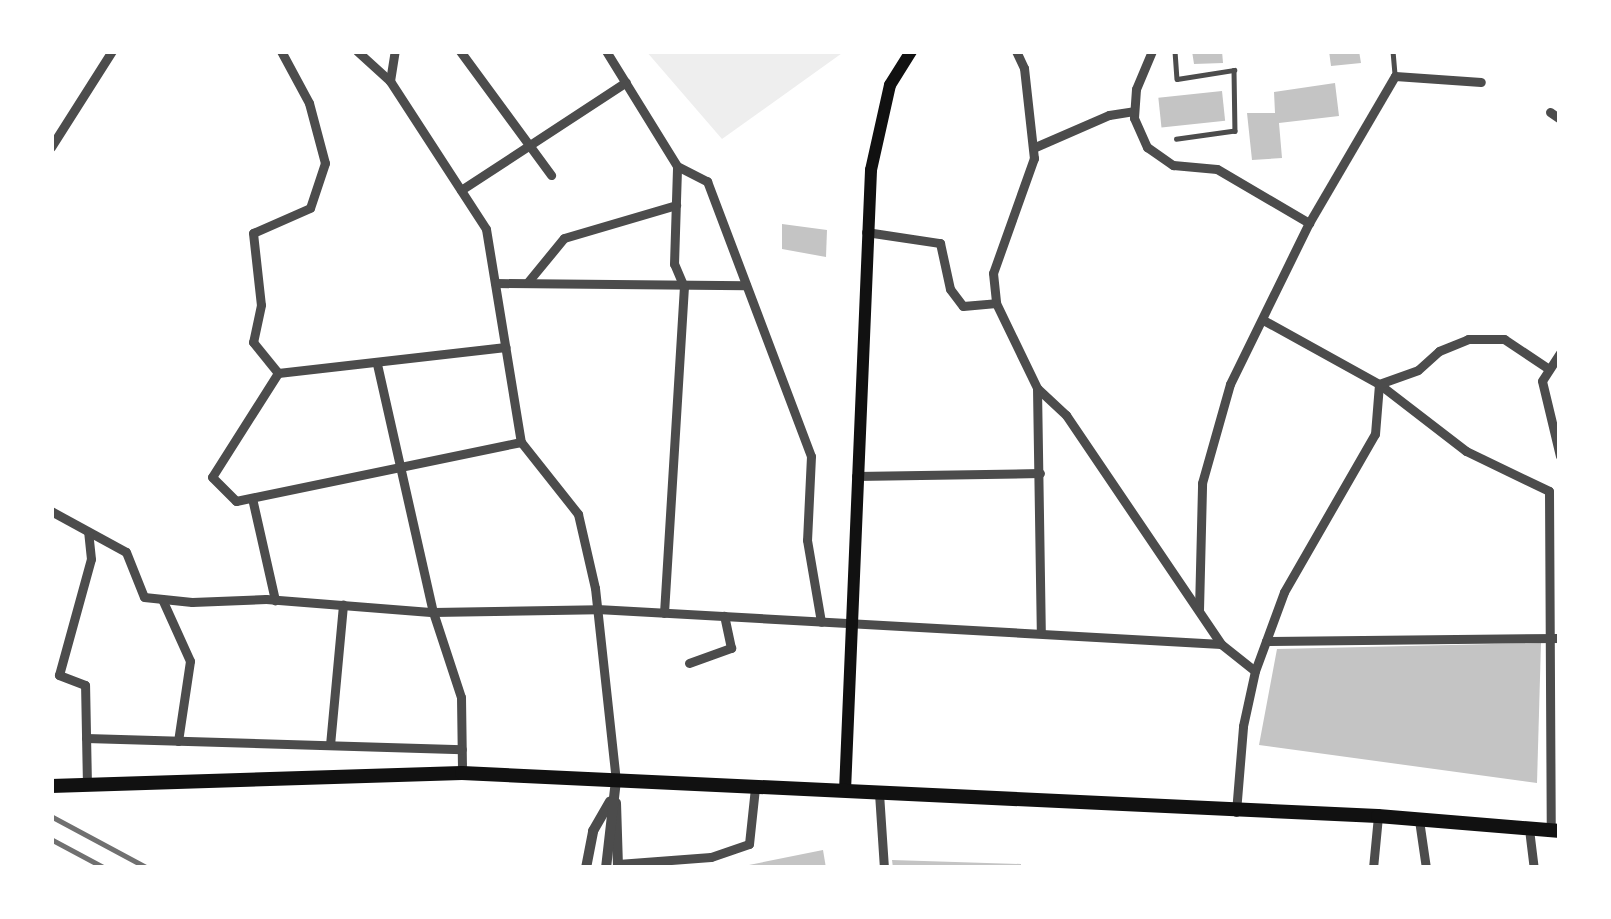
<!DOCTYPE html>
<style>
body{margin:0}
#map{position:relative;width:1611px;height:919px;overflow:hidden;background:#fff;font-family:"Fira Sans Condensed",sans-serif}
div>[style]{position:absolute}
.green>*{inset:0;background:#eee}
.building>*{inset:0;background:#c4c4c4;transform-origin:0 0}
.service>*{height:4.5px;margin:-2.25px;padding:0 2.25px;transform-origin:2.25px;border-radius:2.25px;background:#4c4c4c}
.minor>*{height:9px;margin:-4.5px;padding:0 4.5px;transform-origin:4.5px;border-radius:4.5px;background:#4c4c4c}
.tertiary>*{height:10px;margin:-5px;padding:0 5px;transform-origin:5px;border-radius:5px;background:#4c4c4c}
.secondary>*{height:12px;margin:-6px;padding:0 6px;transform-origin:6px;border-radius:6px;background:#111}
.primary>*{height:14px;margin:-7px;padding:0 7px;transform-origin:7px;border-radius:7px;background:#111}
.rail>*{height:4.5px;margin:-2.25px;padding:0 2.25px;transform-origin:2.25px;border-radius:2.25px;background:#707070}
span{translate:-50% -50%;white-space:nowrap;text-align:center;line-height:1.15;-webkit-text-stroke:9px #fff;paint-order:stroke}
.frame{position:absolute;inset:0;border:54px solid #fff;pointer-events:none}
</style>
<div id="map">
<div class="green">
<i style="clip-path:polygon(646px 51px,845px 51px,722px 139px)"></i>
</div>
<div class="building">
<i style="clip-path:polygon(1192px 51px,1222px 51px,1223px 63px,1194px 64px)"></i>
<i style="clip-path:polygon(1329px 51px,1359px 51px,1361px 63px,1331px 66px)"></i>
<i style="clip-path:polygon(1335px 83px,1339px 116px,1279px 123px,1282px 158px,1252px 160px,1247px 113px,1275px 113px,1274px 92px)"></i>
<i style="left:1222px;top:91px;width:30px;height:64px;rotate:84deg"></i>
<i style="clip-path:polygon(782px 224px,827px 230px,826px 257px,782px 249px)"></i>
<i style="clip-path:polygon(1541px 643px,1537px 783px,1259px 745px,1277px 649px)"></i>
<i style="clip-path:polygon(823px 850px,826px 868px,744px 868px,744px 866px)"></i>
<i style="clip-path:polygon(892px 860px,1021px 864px,1021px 868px,893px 868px)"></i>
</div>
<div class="service">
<i style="left:1175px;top:51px;width:28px;rotate:86deg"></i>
<i style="left:1177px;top:79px;width:58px;rotate:-9deg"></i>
<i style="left:1234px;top:70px;width:61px;rotate:89.1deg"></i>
<i style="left:1235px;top:131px;width:59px;rotate:172.1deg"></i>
<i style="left:1393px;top:51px;width:24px;rotate:85deg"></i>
</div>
<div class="minor">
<i style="left:281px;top:51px;width:59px;rotate:61.7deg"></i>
<i style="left:309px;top:103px;width:62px;rotate:75.1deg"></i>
<i style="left:325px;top:163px;width:47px;rotate:108.4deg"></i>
<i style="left:310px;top:208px;width:62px;rotate:156.3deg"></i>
<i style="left:253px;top:233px;width:72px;rotate:83.7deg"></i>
<i style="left:261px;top:305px;width:38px;rotate:102deg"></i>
<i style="left:253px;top:342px;width:40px;rotate:51deg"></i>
<i style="left:278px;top:373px;width:229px;rotate:-6.5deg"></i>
<i style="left:357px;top:51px;width:45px;rotate:42.3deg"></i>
<i style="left:390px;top:81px;width:176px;rotate:57deg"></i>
<i style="left:486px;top:229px;width:216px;rotate:80.7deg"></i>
<i style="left:521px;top:442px;width:92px;rotate:51.6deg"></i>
<i style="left:578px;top:514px;width:76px;rotate:77.1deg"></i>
<i style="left:595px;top:588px;width:193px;rotate:83.8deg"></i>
<i style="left:460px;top:51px;width:154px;rotate:53.7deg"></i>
<i style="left:606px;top:51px;width:135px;rotate:58.3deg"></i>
<i style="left:677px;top:166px;width:34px;rotate:27deg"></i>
<i style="left:707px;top:181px;width:294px;rotate:69.3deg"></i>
<i style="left:811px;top:456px;width:84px;rotate:92.7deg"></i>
<i style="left:807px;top:540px;width:83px;rotate:80.3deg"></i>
<i style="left:1016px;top:51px;width:19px;rotate:65deg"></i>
<i style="left:1024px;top:68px;width:91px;rotate:83.7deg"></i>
<i style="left:1034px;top:158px;width:122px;rotate:109.6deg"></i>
<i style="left:993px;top:273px;width:30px;rotate:84deg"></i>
<i style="left:996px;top:303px;width:94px;rotate:64.2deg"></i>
<i style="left:1037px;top:388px;width:40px;rotate:43deg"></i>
<i style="left:1066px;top:415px;width:277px;rotate:55.9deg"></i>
<i style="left:1221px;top:644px;width:43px;rotate:38.5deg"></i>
<i style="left:1152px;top:51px;width:41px;rotate:112.8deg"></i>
<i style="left:1136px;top:89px;width:29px;rotate:94deg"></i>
<i style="left:1134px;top:118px;width:32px;rotate:66deg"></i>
<i style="left:1147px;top:147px;width:32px;rotate:35deg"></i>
<i style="left:1173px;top:165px;width:44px;rotate:5.2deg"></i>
<i style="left:1217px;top:169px;width:107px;rotate:30.4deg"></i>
<i style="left:390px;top:81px;width:30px;rotate:-81deg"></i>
<i style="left:1550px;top:112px;width:12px;rotate:35deg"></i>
<i style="left:51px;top:147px;width:114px;rotate:-57.6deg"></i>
<i style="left:1033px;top:148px;width:83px;rotate:-23.5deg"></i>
<i style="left:1109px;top:115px;width:25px;rotate:-9deg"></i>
<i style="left:461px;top:190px;width:197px;rotate:-33.2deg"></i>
<i style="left:866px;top:232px;width:75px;rotate:8.5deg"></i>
<i style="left:940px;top:243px;width:47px;rotate:77.7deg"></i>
<i style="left:950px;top:289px;width:21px;rotate:53deg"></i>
<i style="left:963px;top:306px;width:33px;rotate:-5deg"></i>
<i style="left:495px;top:283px;width:251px;rotate:0.5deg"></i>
<i style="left:527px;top:283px;width:58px;rotate:-50.6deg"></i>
<i style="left:564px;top:238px;width:117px;rotate:-16.4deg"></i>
<i style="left:1265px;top:321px;width:130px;rotate:28.9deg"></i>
<i style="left:1379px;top:384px;width:110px;rotate:37.6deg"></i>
<i style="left:1466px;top:451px;width:92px;rotate:25.7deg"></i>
<i style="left:1560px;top:353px;width:33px;rotate:123deg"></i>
<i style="left:1542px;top:381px;width:77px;rotate:76.5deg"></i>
<i style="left:377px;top:364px;width:254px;rotate:77.3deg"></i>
<i style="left:433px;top:612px;width:89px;rotate:71.8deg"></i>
<i style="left:461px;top:697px;width:76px;rotate:89.2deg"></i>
<i style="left:278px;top:373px;width:123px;rotate:122.4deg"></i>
<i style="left:212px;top:477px;width:34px;rotate:45deg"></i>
<i style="left:236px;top:501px;width:291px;rotate:-11.7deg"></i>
<i style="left:1037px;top:388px;width:245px;rotate:89.1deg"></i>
<i style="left:856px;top:476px;width:184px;rotate:-0.9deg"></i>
<i style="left:1549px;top:491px;width:340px;rotate:89.7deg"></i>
<i style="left:252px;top:498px;width:105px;rotate:77.3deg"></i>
<i style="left:51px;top:511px;width:85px;rotate:28.7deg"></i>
<i style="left:126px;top:552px;width:48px;rotate:68.2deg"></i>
<i style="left:144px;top:597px;width:48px;rotate:5.9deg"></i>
<i style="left:192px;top:602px;width:74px;rotate:-2.3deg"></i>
<i style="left:266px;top:599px;width:168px;rotate:4.5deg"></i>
<i style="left:433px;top:612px;width:164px;rotate:-1deg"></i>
<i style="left:597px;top:609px;width:625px;rotate:3.21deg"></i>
<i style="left:162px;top:599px;width:68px;rotate:65.7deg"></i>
<i style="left:190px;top:661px;width:81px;rotate:98.5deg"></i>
<i style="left:1199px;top:610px;width:127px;rotate:-88.6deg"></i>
<i style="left:1202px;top:483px;width:103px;rotate:-74.2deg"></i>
<i style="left:1230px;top:384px;width:179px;rotate:-63.9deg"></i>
<i style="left:1309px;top:223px;width:170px;rotate:-59.7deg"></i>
<i style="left:1395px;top:76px;width:86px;rotate:4deg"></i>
<i style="left:664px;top:613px;width:327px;rotate:-86.5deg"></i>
<i style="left:684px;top:287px;width:25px;rotate:-113deg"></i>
<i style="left:674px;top:264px;width:98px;rotate:-88.2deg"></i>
<i style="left:1266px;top:641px;width:294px;rotate:-0.6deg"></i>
<i style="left:689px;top:663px;width:45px;rotate:-19.7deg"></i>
<i style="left:731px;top:648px;width:33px;rotate:-102deg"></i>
<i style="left:86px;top:738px;width:376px;rotate:1.7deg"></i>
<i style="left:330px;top:745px;width:141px;rotate:-84.7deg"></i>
<i style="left:87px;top:786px;width:101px;rotate:-91.1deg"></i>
<i style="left:85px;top:685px;width:28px;rotate:-159deg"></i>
<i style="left:59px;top:675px;width:120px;rotate:-74.6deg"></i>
<i style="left:91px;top:559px;width:27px;rotate:-96deg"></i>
<i style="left:879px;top:793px;width:75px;rotate:86.2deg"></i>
<i style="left:1236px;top:812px;width:86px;rotate:-85.3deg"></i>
<i style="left:1243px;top:726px;width:56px;rotate:-77.7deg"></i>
<i style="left:1255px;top:671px;width:84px;rotate:-69.8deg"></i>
<i style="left:1284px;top:592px;width:182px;rotate:-60.1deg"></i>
<i style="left:1375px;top:434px;width:50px;rotate:-85.4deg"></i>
<i style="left:1379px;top:384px;width:41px;rotate:-19.7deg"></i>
<i style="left:1418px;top:370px;width:28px;rotate:-42deg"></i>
<i style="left:1439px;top:351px;width:31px;rotate:-22deg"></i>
<i style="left:1468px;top:339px;width:36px"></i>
<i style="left:1504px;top:339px;width:54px;rotate:33.7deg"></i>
<i style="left:1419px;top:820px;width:49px;rotate:81.7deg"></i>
<i style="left:1529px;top:829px;width:39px;rotate:83deg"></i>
<i style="left:618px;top:864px;width:93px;rotate:-4.3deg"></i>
<i style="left:711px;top:857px;width:40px;rotate:-18.9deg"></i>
<i style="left:749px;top:844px;width:56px;rotate:-83.9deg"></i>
<i style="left:1373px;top:868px;width:52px;rotate:-84.5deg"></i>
</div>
<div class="tertiary">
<i style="left:616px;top:803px;width:65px;rotate:88.2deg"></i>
<i style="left:586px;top:868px;width:38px;rotate:-79deg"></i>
<i style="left:593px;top:831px;width:34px;rotate:-60deg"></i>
<i style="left:606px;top:868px;width:89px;rotate:-83.5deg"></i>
</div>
<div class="secondary">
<i style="left:845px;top:791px;width:622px;rotate:-87.6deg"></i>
<i style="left:871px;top:170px;width:87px;rotate:-77.4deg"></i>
<i style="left:890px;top:85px;width:40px;rotate:-58deg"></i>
</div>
<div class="primary">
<i style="left:51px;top:786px;width:411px;rotate:-1.8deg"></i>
<i style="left:462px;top:773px;width:917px;rotate:2.69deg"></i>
<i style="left:1378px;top:816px;width:183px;rotate:4.7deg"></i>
</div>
<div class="rail">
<i style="left:51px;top:816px;width:110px;rotate:28.2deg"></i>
<i style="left:51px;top:839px;width:61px;rotate:28.2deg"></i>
</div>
<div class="frame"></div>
</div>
